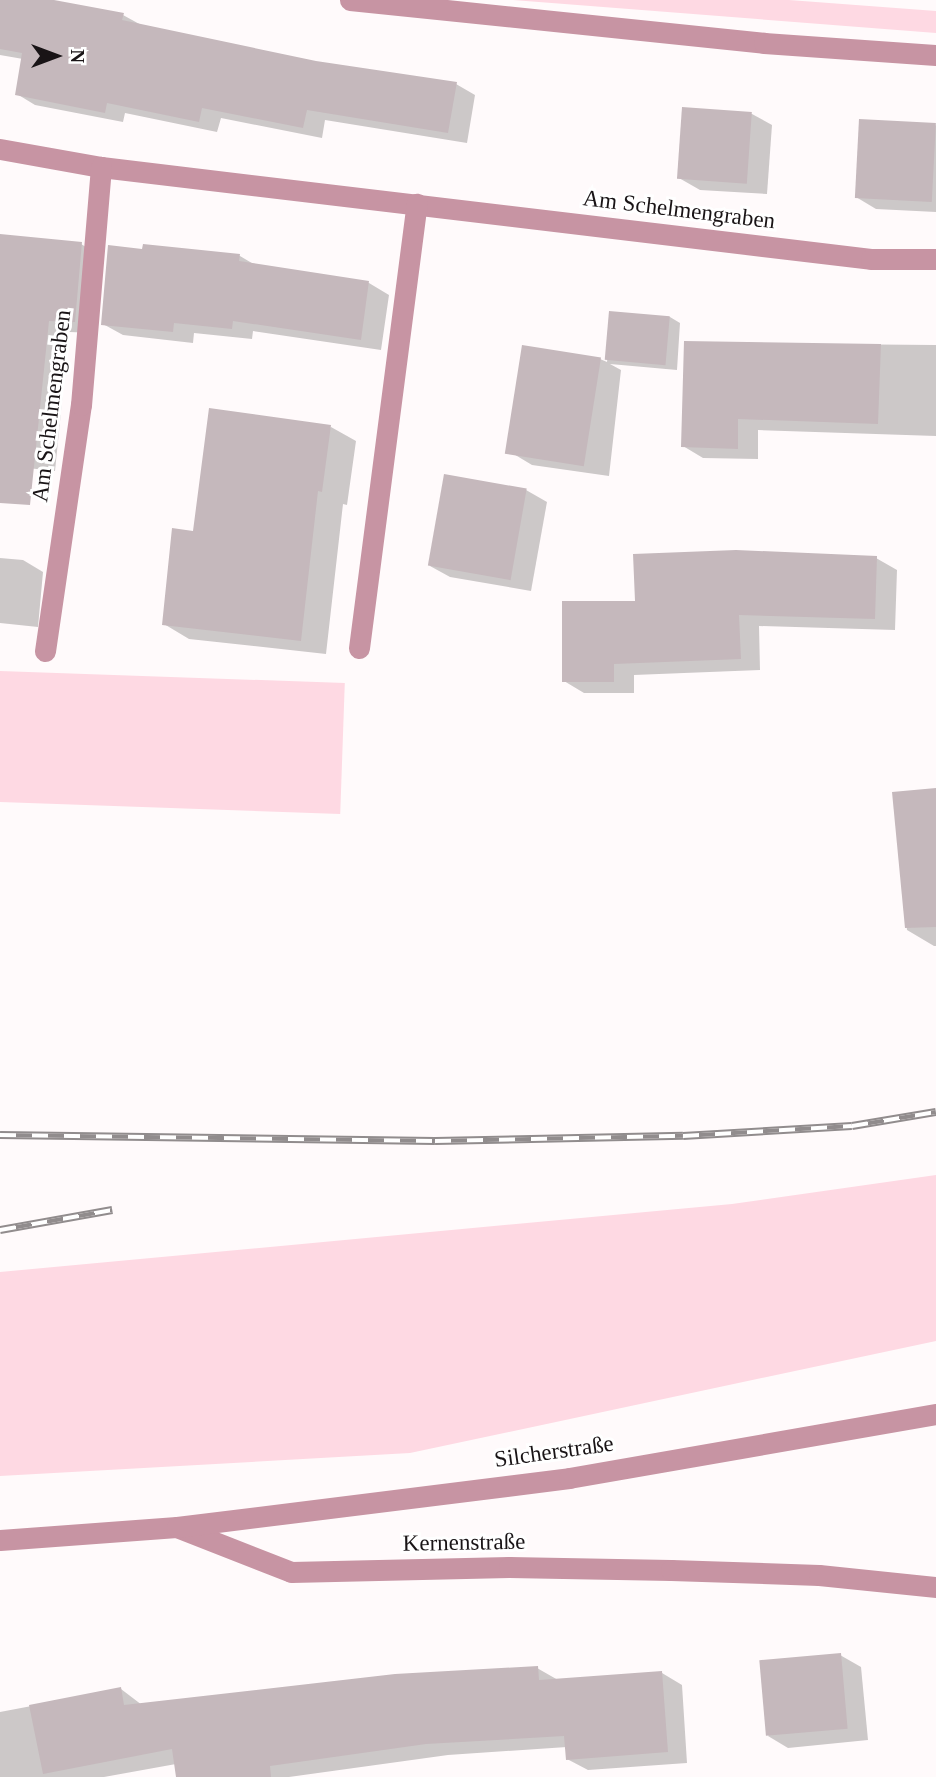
<!DOCTYPE html>
<meta charset="utf-8">
<style>
body{margin:0}
#map{position:relative;width:936px;height:1777px;overflow:hidden;background:#fffafb;font-family:Georgia,serif}
div>[style]{position:absolute}
.green>*{inset:0;background:#fed9e3;transform-origin:0 0}
.shadow>*{inset:0;background:#0003}
.building>*{inset:0;background:#c5b8bc;transform-origin:0 0}
.street>*{height:21px;margin:-10.5px;padding:0 10.5px;transform-origin:10.5px;border-radius:10.5px;background:#c794a3}
.rail>*{height:8px;margin-top:-4px;transform-origin:0;background:repeating-linear-gradient(90deg,#fff 0 16px,#918c8d 0 32px);box-sizing:border-box;border-block:2px solid #918c8d}
span{translate:-50% -50%;white-space:nowrap;text-align:center;line-height:1.15;-webkit-text-stroke:6px #fff;paint-order:stroke}
.street-label{font-size:23px;color:#191416}
.north{position:absolute;left:21px;top:21px;width:70px;height:70px;-webkit-text-stroke:5px #fff;paint-order:stroke;rotate:90deg;font-size:19px;font-weight:700;line-height:28px;text-align:center;color:#191416}
.north::after{content:'';display:block;margin:auto;width:24px;height:32px;background:#191416;clip-path:polygon(50% 0,100% 100%,50% 72%,0 100%)}
</style>
<div id="map">
<div class="green">
<i style="clip-path:polygon(513px 0,789px 0,936px 11px,936px 33px)"></i>
<i style="left:0;top:671px;width:345px;height:131px;rotate:2deg"></i>
<i style="clip-path:polygon(936px 1175px,936px 1341px,410px 1453px,0 1476px,0 1272px,732px 1204px)"></i>
</div>
<div class="shadow">
<i style="clip-path:polygon(0 0,45px 0,123px 15px,143px 26px,316px 62px,456px 84px,475px 95px,467px 143px,325px 120px,322px 138px,221px 118px,217px 132px,125px 113px,123px 122px,35px 105px,17px 94px,23px 59px,0 55px)"></i>
<i style="clip-path:polygon(684px 109px,752px 114px,772px 125px,767px 194px,700px 190px,679px 178px)"></i>
<i style="clip-path:polygon(936px 125px,936px 212px,876px 209px,856px 197px)"></i>
<i style="clip-path:polygon(0 235px,81px 244px,101px 256px,95px 333px,69px 332px,55px 471px,0 465px)"></i>
<i style="clip-path:polygon(144px 251px,240px 256px,257px 266px,369px 283px,389px 295px,381px 350px,253px 331px,252px 339px,194px 333px,193px 343px,123px 335px,103px 324px)"></i>
<i style="clip-path:polygon(611px 313px,670px 317px,680px 323px,677px 370px,610px 364px,621px 370px,609px 476px,532px 465px,512px 453px,600px 359px,607px 362px)"></i>
<i style="clip-path:polygon(686px 343px,936px 345px,936px 436px,758px 430px,758px 459px,703px 458px,683px 446px)"></i>
<i style="clip-path:polygon(331px 427px,356px 441px,347px 505px,343px 504px,326px 654px,189px 639px,164px 624px,194px 532px)"></i>
<i style="clip-path:polygon(526px 490px,547px 502px,531px 591px,450px 577px,430px 566px)"></i>
<i style="clip-path:polygon(0 558px,23px 560px,43px 572px,38px 627px,0 623px)"></i>
<i style="clip-path:polygon(876px 558px,897px 570px,895px 630px,759px 626px,760px 670px,634px 675px,634px 693px,584px 693px,564px 681px,637px 603px)"></i>
<i style="clip-path:polygon(936px 789px,936px 946px,934px 946px,907px 930px,894px 793px)"></i>
<i style="clip-path:polygon(840px 1655px,861px 1667px,868px 1740px,788px 1748px,768px 1736px)"></i>
<i style="clip-path:polygon(537px 1668px,558px 1680px,662px 1673px,682px 1685px,687px 1763px,588px 1770px,567px 1759px,567px 1747px,448px 1755px,289px 1777px,177px 1777px,176px 1764px,104px 1777px,0 1777px,0 1712px,121px 1689px,142px 1705px)"></i>
</div>
<div class="building">
<i style="clip-path:polygon(0 0,54px 0,124px 13px,122px 20px,316px 61px,457px 82px,448px 133px,307px 110px,303px 128px,202px 108px,199px 122px,107px 103px,105px 113px,15px 95px,22px 53px,0 49px)"></i>
<i style="left:682px;top:107px;width:70px;height:72px;rotate:4deg"></i>
<i style="left:859px;top:119px;width:77px;height:79px;rotate:3deg"></i>
<i style="clip-path:polygon(0 234px,82px 242px,75px 322px,49px 321px,30px 505px,0 503px)"></i>
<i style="clip-path:polygon(143px 244px,240px 254px,239px 261px,369px 281px,361px 340px,233px 321px,232px 329px,174px 323px,173px 332px,101px 325px,108px 245px,142px 249px)"></i>
<i style="left:609px;top:311px;width:61px;height:49px;rotate:5deg"></i>
<i style="clip-path:polygon(684px 341px,881px 344px,878px 424px,738px 419px,738px 449px,681px 447px)"></i>
<i style="left:522px;top:345px;width:80px;height:110px;rotate:9deg"></i>
<i style="clip-path:polygon(209px 408px,331px 425px,322px 492px,318px 491px,301px 641px,162px 625px,172px 528px,193px 531px)"></i>
<i style="left:444px;top:474px;width:84px;height:93px;rotate:10deg"></i>
<i style="clip-path:polygon(736px 550px,877px 556px,875px 619px,739px 615px,741px 659px,614px 664px,614px 682px,562px 682px,562px 601px,635px 601px,633px 554px)"></i>
<i style="clip-path:polygon(936px 788px,936px 927px,905px 928px,892px 792px)"></i>
<i style="left:841px;top:1653px;width:76px;height:82px;rotate:85deg"></i>
<i style="clip-path:polygon(538px 1666px,539px 1680px,662px 1671px,668px 1752px,566px 1760px,564px 1736px,426px 1744px,270px 1766px,271px 1777px,176px 1777px,172px 1749px,43px 1774px,29px 1705px,121px 1687px,124px 1705px,395px 1674px)"></i>
</div>
<div class="street">
<i style="left:350px;top:0;width:416px;rotate:5.9deg"></i>
<i style="left:764px;top:43px;width:172px;rotate:4deg"></i>
<i style="left:0;top:149px;width:103px;rotate:10.1deg"></i>
<i style="left:101px;top:167px;width:775px;rotate:6.81deg"></i>
<i style="left:871px;top:259px;width:65px"></i>
<i style="left:359px;top:648px;width:448px;rotate:-82.6deg"></i>
<i style="left:45px;top:651px;width:249px;rotate:-81.7deg"></i>
<i style="left:81px;top:405px;width:239px;rotate:-85.2deg"></i>
<i style="left:179px;top:1528px;width:120px;rotate:21.4deg"></i>
<i style="left:291px;top:1572px;width:218px;rotate:-1.3deg"></i>
<i style="left:509px;top:1567px;width:162px;rotate:1.1deg"></i>
<i style="left:671px;top:1570px;width:148px;rotate:1.9deg"></i>
<i style="left:819px;top:1575px;width:118px;rotate:5.9deg"></i>
<i style="left:0;top:1540px;width:177px;rotate:-4.2deg"></i>
<i style="left:177px;top:1527px;width:395px;rotate:-7.1deg"></i>
<i style="left:569px;top:1478px;width:373px;rotate:-9.9deg"></i>
</div>
<div class="rail">
<i style="left:0;top:1135px;width:435px;rotate:0.8deg"></i>
<i style="left:435px;top:1141px;width:248px;rotate:-1.2deg"></i>
<i style="left:683px;top:1136px;width:169px;rotate:-3.4deg"></i>
<i style="left:852px;top:1126px;width:85px;rotate:-9.5deg"></i>
<i style="left:0;top:1230px;width:114px;rotate:-10.1deg"></i>
</div>
<div class="street-label">
<span style="left:679px;top:210px;rotate:7deg">Am Schelmengraben</span>
<span style="left:52px;top:406px;rotate:-83deg">Am Schelmengraben</span>
<span style="left:554px;top:1452px;rotate:-8deg">Silcherstraße</span>
<span style="left:464px;top:1543px;rotate:-1deg">Kernenstraße</span>
</div>
<div class="north">N</div>
</div>
